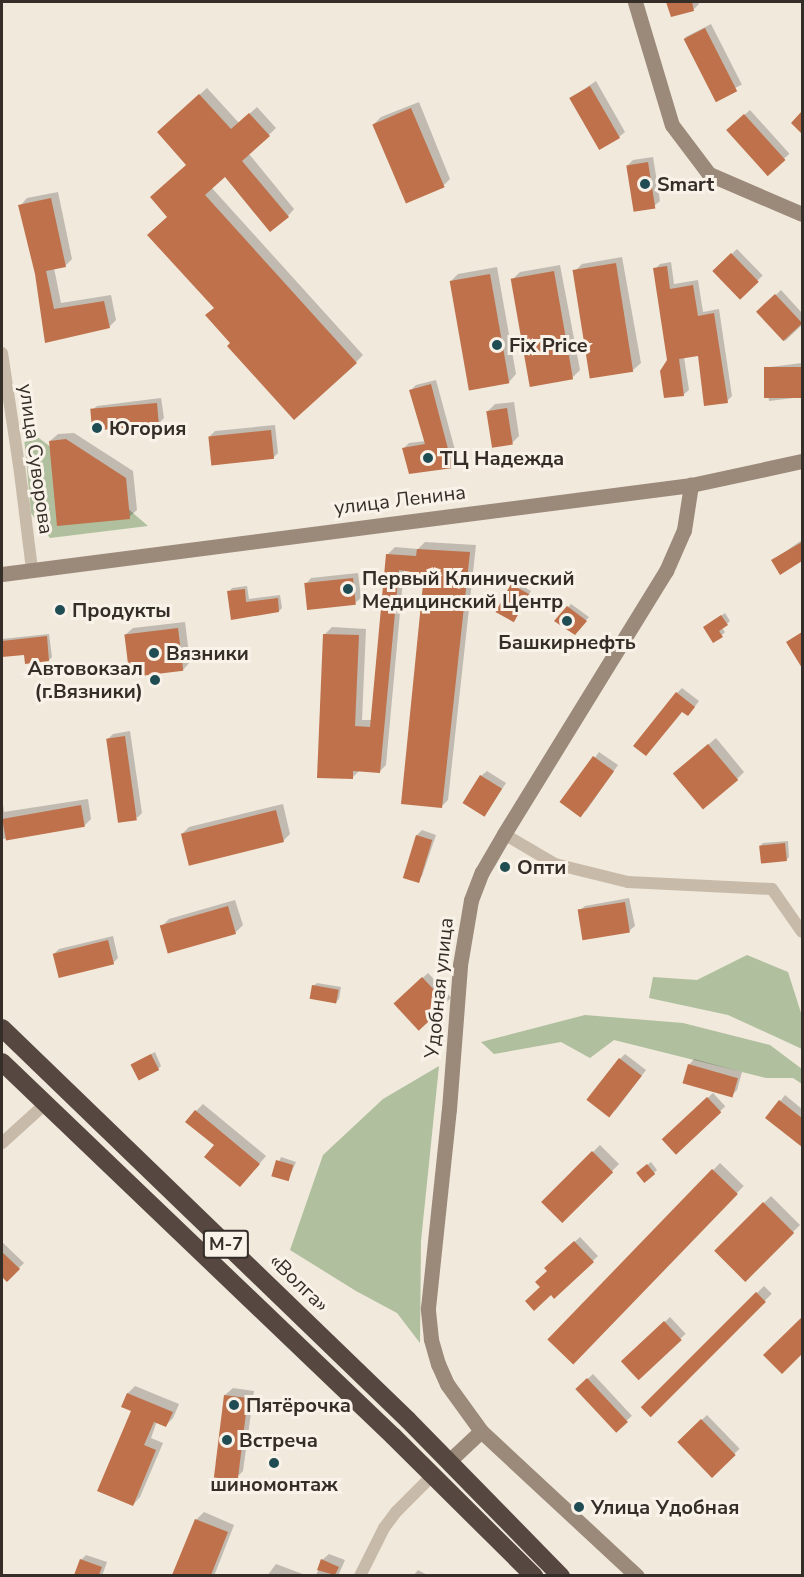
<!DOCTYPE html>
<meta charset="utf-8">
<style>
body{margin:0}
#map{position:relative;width:804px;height:1577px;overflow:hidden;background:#f0e9dc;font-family:"Nunito Sans",sans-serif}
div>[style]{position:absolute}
.green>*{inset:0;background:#b0bf9d}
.shadow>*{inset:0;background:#0003;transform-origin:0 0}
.building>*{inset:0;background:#bf714b;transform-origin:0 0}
.street>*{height:12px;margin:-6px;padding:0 6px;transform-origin:6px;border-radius:6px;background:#c8baa9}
.secondary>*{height:15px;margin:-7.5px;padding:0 7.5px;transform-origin:7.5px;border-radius:7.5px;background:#9b897a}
.highway>*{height:18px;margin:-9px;padding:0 9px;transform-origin:9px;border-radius:9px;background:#564840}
.dots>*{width:16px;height:16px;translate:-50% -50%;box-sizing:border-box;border:3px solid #f8f2e8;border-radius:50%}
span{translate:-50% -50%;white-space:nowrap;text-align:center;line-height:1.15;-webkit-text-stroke:6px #f8f2e8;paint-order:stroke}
.shield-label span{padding:2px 4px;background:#f8f2e8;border:2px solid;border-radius:4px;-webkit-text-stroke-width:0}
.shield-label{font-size:18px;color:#352d28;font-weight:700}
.poi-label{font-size:20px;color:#352d28;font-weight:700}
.left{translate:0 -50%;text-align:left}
.right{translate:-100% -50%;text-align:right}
.street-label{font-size:20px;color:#352d28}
.frame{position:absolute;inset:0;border:3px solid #352d28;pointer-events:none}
</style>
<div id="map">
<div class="green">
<i style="clip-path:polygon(23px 426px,97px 482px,148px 526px,50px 538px,31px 513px)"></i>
<i style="clip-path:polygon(747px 955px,788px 972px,802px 1016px,802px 1049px,728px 1015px,649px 998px,653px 977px,697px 980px)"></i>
<i style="clip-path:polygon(585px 1015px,683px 1023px,770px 1045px,802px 1069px,802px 1084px,793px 1078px,766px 1078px,614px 1040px,590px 1058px,561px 1042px,494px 1054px,481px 1042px)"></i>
<i style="clip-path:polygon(439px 1066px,421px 1241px,420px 1343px,397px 1313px,356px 1291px,290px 1250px,323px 1155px,383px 1099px)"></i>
</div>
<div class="shadow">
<i style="clip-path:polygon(668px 2px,698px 2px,699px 4px,694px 9px,672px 15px)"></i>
<i style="left:711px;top:24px;width:68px;height:29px;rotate:63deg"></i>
<i style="clip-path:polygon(596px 81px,625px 132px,619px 137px,571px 98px)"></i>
<i style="clip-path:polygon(207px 88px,239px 123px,257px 107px,276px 128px,249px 154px,294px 209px,288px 216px,225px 175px,211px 187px,363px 355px,356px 362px,232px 343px,169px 217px,188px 164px,166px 125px)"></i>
<i style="clip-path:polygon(419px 102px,450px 179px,443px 186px,374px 124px,381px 117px)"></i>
<i style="left:750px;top:110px;width:59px;height:30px;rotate:48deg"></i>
<i style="clip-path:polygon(653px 157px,660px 201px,654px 206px,628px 165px,633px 160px)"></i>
<i style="clip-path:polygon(58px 192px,72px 259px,65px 266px,54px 268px,61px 303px,111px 295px,116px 320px,109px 327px,46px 341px,36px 274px,20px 206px,27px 198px)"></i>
<i style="left:737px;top:249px;width:37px;height:32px;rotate:46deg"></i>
<i style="clip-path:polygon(622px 257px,641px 363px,633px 370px,575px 271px,582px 264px)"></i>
<i style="clip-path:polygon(671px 262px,674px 284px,698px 280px,703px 312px,719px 309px,732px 396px,727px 401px,699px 354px,684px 357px,689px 390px,683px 395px,655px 269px,660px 264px)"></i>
<i style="clip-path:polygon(560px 265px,580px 370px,573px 377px,513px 279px,520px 272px)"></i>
<i style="clip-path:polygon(497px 267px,516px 374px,509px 382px,451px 281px,458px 274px)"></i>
<i style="clip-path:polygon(781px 290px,802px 313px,802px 325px,785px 341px,758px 312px)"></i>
<i style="clip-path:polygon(802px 363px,802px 397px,769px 401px,765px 372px,770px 367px)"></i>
<i style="clip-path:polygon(436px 380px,458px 461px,453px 467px,404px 448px,409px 443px,426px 441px,411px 390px,416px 385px)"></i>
<i style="clip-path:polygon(161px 398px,164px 418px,159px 423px,91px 411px,97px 406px)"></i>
<i style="clip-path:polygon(514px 402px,519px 436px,512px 443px,488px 411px,495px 404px)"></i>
<i style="clip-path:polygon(275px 425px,278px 453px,273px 458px,210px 436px,215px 431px)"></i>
<i style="clip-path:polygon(74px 433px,133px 471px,137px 510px,129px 517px,50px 441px,58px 434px)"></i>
<i style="clip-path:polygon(802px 540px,802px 559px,781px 573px,773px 560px)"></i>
<i style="clip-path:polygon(425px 542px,476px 545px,448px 800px,441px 807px,426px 572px,404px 569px,386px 765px,379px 772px,360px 770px,352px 778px,325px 634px,332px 627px,366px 629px,362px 720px,373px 720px,388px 554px,395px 547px,418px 549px)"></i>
<i style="clip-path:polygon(358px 573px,361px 598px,355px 603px,306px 584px,311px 578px)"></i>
<i style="clip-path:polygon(515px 582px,531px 591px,515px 616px,512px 585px)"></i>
<i style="clip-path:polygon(247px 586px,249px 599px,280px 595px,282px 608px,279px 611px,232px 618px,229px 592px,232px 588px)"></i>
<i style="clip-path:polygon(571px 604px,589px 617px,574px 633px,556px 620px)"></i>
<i style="clip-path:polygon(725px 613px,730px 621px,722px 628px,725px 632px,722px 635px,705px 627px)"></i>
<i style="clip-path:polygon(185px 622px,190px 662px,183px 670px,125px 635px,133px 628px)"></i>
<i style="clip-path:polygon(49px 634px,52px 657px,49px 660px,25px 653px,2px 655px,2px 639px)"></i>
<i style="clip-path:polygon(682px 688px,699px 701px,693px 709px,682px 710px,677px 693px)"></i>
<i style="clip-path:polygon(130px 731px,142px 813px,137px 818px,108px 739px,113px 734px)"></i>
<i style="clip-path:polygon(716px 738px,744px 772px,737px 779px,682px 767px)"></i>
<i style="clip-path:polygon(599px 752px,618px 765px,586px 811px,562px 803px)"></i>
<i style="clip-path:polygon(487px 771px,506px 783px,489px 809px,481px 776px)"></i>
<i style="clip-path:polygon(2px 797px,4px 812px,88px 799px,91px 819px,84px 826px,2px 839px)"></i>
<i style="clip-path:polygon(283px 804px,290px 834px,283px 841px,182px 834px,189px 827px)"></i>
<i style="clip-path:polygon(422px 830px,436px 835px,422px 876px,417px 881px,417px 835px)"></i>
<i style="clip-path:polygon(788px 841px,789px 857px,786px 860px,760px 846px,763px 843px)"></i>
<i style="clip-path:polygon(629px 898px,635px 926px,629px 931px,579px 911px,585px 906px)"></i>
<i style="clip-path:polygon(235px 900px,243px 925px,235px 933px,162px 926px,169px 919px)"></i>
<i style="clip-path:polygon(113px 936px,118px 958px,113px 963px,54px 954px,59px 949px)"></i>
<i style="left:428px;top:973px;width:34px;height:45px;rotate:47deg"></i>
<i style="clip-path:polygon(317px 983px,341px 987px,339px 999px,336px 1002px,313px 986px)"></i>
<i style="clip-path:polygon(155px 1052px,161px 1066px,158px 1069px,136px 1062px)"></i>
<i style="clip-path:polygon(625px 1054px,646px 1070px,615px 1111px,620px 1059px)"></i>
<i style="clip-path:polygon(694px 1059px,742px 1072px,737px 1090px,732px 1095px,689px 1065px)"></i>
<i style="left:713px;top:1093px;width:18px;height:68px;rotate:47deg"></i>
<i style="clip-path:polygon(785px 1095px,802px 1109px,802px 1140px,800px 1143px,767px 1118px)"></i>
<i style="clip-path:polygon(203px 1104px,266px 1156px,247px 1178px,216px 1145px,196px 1111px)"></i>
<i style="left:600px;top:1145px;width:27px;height:81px;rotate:45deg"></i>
<i style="clip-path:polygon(281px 1157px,296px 1162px,288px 1180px,273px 1175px)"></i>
<i style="clip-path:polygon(651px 1162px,657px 1170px,654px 1173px,641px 1170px)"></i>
<i style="left:720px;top:1163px;width:33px;height:245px;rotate:44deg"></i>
<i style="left:771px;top:1196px;width:41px;height:77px;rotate:45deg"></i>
<i style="clip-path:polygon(580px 1237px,598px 1256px,554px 1297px,542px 1287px,549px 1271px,546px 1268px)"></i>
<i style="clip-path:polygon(2px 1242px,24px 1263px,7px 1280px,2px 1275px)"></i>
<i style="left:764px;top:1286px;width:11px;height:170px;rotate:45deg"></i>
<i style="left:670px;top:1317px;width:23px;height:64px;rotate:47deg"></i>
<i style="left:593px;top:1374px;width:57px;height:21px;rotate:47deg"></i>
<i style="clip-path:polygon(135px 1386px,179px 1404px,173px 1418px,166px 1425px,157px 1421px,151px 1438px,163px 1443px,140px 1497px,133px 1505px,133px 1410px,123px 1406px,128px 1393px)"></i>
<i style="clip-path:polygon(233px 1388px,254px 1391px,243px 1471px,236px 1478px,225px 1395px)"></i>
<i style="left:707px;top:1415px;width:47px;height:38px;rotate:46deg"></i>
<i style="clip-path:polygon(204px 1512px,234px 1525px,214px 1576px,174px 1576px,196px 1520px)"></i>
<i style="clip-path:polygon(329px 1554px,345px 1560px,338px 1576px,316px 1576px,322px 1560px)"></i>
<i style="clip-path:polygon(86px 1555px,107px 1562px,102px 1576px,75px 1576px,81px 1560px)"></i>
<i style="clip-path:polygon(276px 1564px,308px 1576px,267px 1576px)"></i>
<i style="clip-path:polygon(418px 1570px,429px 1576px,413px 1576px)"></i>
</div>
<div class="building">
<i style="clip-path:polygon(666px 2px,692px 2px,694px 11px,671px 17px)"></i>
<i style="left:705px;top:28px;width:71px;height:24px;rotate:63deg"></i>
<i style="left:590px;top:86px;width:60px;height:24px;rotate:60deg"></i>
<i style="clip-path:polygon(199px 94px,231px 129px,249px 113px,270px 136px,242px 161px,289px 217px,270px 232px,225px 177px,205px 195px,357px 363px,294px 420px,227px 346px,230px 343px,205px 315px,214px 308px,147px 235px,167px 217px,150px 197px,186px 165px,157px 132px)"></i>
<i style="left:411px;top:108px;width:86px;height:42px;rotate:67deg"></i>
<i style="clip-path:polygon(802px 111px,802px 134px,791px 123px)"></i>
<i style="left:744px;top:114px;width:62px;height:24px;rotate:48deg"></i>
<i style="left:648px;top:162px;width:47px;height:22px;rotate:81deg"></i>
<i style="clip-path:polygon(51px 198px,66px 267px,46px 271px,54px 309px,104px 301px,110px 328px,45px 343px,35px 274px,18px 205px)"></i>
<i style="left:731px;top:253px;width:40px;height:26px;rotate:46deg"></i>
<i style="left:616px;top:263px;width:110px;height:44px;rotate:81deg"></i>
<i style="clip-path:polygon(667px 266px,670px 289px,693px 285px,698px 316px,714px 313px,728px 403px,704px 406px,698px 356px,679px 359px,684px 396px,664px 398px,660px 371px,667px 360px,653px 268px)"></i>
<i style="left:554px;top:271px;width:110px;height:44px;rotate:80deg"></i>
<i style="left:490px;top:274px;width:111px;height:41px;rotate:80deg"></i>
<i style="left:775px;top:294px;width:40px;height:26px;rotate:47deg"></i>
<i style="left:802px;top:367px;width:31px;height:38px;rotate:90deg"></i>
<i style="clip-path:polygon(431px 384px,453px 468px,409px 474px,402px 448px,425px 444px,409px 390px)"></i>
<i style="left:157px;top:403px;width:22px;height:67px;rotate:85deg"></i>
<i style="left:507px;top:408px;width:37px;height:21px;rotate:81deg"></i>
<i style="left:271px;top:430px;width:29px;height:63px;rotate:84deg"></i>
<i style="clip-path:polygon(66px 439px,126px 478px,130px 519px,57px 526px,49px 441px)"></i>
<i style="clip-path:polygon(802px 542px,802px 561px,780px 575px,771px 560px)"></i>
<i style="clip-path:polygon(417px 549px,470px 552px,442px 808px,401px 804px,424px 574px,399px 570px,380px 773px,353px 771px,353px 779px,317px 778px,323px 634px,359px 635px,355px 726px,370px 727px,386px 554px,416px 556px)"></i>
<i style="left:353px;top:578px;width:27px;height:49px;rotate:84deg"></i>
<i style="left:511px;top:584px;width:21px;height:32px;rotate:29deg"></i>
<i style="clip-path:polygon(245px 589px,246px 602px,278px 598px,279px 612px,231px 620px,227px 591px)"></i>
<i style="clip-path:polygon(567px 606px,587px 621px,575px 635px,554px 621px)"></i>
<i style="clip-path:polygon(721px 615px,728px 625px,719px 631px,723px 637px,713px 643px,703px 627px)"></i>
<i style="left:178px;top:628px;width:43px;height:54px;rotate:83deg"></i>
<i style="clip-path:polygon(802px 632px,802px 668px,786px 642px)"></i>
<i style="clip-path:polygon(47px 636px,49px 661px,25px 664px,24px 655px,2px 657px,2px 641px)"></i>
<i style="clip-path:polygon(676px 692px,695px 707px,688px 716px,682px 712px,646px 756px,633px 746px)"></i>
<i style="left:125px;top:736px;width:85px;height:19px;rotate:82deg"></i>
<i style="left:708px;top:744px;width:47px;height:46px;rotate:50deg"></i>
<i style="left:593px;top:756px;width:26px;height:57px;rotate:36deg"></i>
<i style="left:480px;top:775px;width:26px;height:33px;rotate:32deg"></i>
<i style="left:81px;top:805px;width:22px;height:80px;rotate:80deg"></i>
<i style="left:276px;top:810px;width:33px;height:98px;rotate:76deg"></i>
<i style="left:416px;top:835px;width:17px;height:45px;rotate:17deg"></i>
<i style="left:785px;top:843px;width:18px;height:26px;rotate:84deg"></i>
<i style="left:625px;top:902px;width:31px;height:48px;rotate:81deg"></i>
<i style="left:228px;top:906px;width:29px;height:71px;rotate:74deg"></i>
<i style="left:108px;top:940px;width:25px;height:57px;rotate:76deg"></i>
<i style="left:422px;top:977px;width:37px;height:39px;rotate:47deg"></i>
<i style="left:312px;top:985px;width:27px;height:14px;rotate:10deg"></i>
<i style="left:151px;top:1054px;width:18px;height:23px;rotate:63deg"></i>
<i style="left:619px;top:1058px;width:29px;height:53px;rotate:38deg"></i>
<i style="left:688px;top:1064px;width:52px;height:20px;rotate:16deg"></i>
<i style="left:707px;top:1097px;width:21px;height:62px;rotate:47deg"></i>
<i style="clip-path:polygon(779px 1100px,802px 1118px,802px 1147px,765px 1118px)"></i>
<i style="clip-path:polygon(195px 1110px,260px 1164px,240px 1187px,204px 1157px,214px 1145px,185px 1122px)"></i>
<i style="left:592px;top:1151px;width:30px;height:72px;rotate:45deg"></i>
<i style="left:276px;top:1160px;width:18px;height:17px;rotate:16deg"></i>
<i style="left:647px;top:1164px;width:13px;height:14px;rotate:51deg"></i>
<i style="left:712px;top:1169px;width:36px;height:237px;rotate:44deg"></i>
<i style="left:763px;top:1202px;width:44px;height:69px;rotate:45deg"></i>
<i style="clip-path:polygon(574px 1241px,594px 1262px,554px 1299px,551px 1295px,534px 1311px,525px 1301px,540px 1287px,535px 1282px,547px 1271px,544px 1268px)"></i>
<i style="clip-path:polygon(2px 1252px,20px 1269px,7px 1282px,2px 1277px)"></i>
<i style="left:756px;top:1292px;width:14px;height:163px;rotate:45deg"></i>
<i style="clip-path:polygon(802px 1317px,802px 1354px,782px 1374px,763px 1355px)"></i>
<i style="left:664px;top:1321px;width:26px;height:59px;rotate:47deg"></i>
<i style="left:587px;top:1378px;width:60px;height:16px;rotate:47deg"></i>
<i style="clip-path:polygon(127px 1393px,173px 1412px,166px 1427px,154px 1422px,144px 1445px,156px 1450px,133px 1506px,97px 1491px,131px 1411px,121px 1407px)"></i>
<i style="left:224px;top:1395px;width:24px;height:83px;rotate:7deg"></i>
<i style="left:701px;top:1419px;width:50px;height:33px;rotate:46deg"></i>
<i style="clip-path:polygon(195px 1519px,228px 1532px,211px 1575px,172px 1575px)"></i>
<i style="clip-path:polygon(80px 1559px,102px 1567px,99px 1575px,74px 1575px)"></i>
<i style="clip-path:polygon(321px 1559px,339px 1567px,335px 1575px,317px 1570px)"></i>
</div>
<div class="street">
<i style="left:2px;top:353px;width:113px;rotate:81.4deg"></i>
<i style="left:19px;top:465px;width:106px;rotate:82.9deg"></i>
<i style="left:504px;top:834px;width:59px;rotate:30.5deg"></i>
<i style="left:555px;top:864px;width:75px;rotate:13.9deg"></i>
<i style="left:628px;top:882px;width:144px;rotate:2.8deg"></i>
<i style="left:772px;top:889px;width:52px;rotate:55.1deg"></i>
<i style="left:2px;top:1143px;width:57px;rotate:-42.1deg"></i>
<i style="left:360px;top:1576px;width:54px;rotate:-63.4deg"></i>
<i style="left:384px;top:1528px;width:21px;rotate:-53deg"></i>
<i style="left:397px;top:1511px;width:49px;rotate:-45deg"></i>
</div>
<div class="secondary">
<i style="left:635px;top:2px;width:128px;rotate:73.3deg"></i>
<i style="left:672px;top:125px;width:61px;rotate:52.9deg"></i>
<i style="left:709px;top:174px;width:101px;rotate:23.3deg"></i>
<i style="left:2px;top:574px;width:695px;rotate:-7.36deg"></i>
<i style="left:691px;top:485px;width:114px;rotate:-12.2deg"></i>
<i style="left:448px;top:1462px;width:45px;rotate:-43.2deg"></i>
<i style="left:637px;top:1576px;width:213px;rotate:-137.1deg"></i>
<i style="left:481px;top:1431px;width:58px;rotate:-125.9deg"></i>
<i style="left:447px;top:1384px;width:22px;rotate:-114deg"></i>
<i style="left:438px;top:1364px;width:26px;rotate:-106deg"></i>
<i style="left:431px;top:1339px;width:31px;rotate:-96deg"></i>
<i style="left:428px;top:1308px;width:200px;rotate:-84deg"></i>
<i style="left:449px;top:1109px;width:144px;rotate:-85.6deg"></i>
<i style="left:460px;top:965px;width:66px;rotate:-80.4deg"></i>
<i style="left:471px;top:900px;width:30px;rotate:-69deg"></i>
<i style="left:482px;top:872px;width:44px;rotate:-59.9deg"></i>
<i style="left:504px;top:834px;width:309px;rotate:-58.4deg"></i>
<i style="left:666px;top:571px;width:45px;rotate:-66.3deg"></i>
<i style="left:684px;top:530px;width:46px;rotate:-81.2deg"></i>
</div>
<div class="highway">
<i style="left:2px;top:1028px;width:564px;rotate:43.99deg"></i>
<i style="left:408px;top:1420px;width:219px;rotate:45.6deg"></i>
<i style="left:2px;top:1062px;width:541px;rotate:43.73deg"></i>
<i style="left:393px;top:1436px;width:199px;rotate:44.8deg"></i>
</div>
<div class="dots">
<i style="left:645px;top:184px;background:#204c54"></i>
<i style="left:497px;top:345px;background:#204c54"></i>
<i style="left:97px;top:428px;background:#204c54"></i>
<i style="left:428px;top:458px;background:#204c54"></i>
<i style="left:348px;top:589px;background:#204c54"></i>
<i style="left:60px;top:610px;background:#204c54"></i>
<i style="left:567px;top:621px;background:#204c54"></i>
<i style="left:154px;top:653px;background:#204c54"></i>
<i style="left:155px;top:680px;background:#204c54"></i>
<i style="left:505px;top:867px;background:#204c54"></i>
<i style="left:234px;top:1405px;background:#204c54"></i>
<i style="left:227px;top:1440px;background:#204c54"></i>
<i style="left:274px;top:1463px;background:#204c54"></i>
<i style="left:579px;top:1507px;background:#204c54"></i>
</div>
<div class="shield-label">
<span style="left:226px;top:1244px">М-7</span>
</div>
<div class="poi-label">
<span class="left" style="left:657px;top:184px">Smart</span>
<span class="left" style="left:509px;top:345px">Fix Price</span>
<span class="left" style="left:109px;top:428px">Югория</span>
<span class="left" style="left:440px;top:458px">ТЦ Надежда</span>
<span class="left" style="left:362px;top:590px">Первый Клинический<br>Медицинский Центр</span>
<span class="left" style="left:72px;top:610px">Продукты</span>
<span style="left:567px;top:642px">Башкирнефть</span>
<span class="left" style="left:166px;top:653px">Вязники</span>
<span class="right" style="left:143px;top:680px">Автовокзал<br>(г.Вязники)</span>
<span class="left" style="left:517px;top:867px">Опти</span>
<span class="left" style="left:246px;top:1405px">Пятёрочка</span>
<span class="left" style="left:239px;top:1440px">Встреча</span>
<span style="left:274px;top:1484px">шиномонтаж</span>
<span class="left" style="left:591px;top:1507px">Улица Удобная</span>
</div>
<div class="street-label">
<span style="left:36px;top:459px;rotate:82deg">улица Суворова</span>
<span style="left:400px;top:500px;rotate:-7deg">улица Ленина</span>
<span style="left:439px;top:988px;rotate:-84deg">Удобная улица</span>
<span style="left:299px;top:1283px;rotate:44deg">«Волга»</span>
</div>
<div class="frame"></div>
</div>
